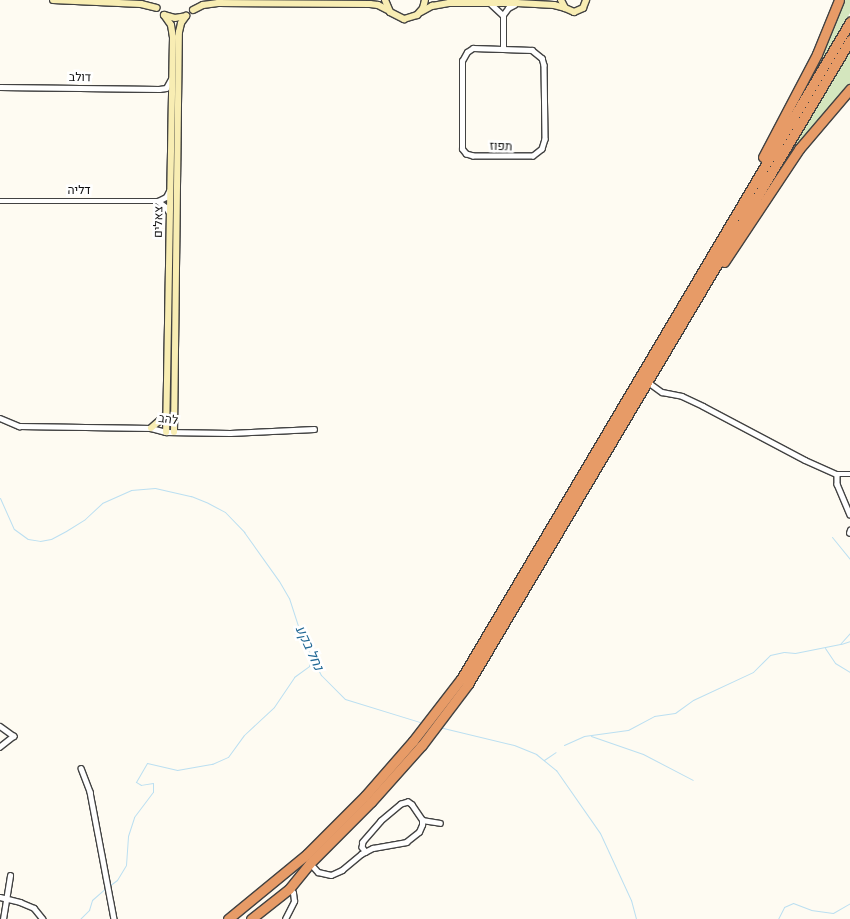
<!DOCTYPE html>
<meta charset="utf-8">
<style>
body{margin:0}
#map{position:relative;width:850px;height:919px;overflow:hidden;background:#fefbf2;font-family:Bitter,Heebo,serif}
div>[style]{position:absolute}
.green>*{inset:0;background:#d4e6be}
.stream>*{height:1px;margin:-0.5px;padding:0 0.5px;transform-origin:0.5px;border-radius:0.5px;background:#bbdff1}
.roads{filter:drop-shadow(1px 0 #424242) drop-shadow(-1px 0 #424242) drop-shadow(0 1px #424242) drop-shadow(0 -1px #424242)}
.street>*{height:4.5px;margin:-2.25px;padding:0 2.25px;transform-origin:2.25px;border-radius:2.25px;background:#fff}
.secondary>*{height:6px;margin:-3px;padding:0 3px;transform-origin:3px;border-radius:3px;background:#f8edb3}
.highway>*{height:9px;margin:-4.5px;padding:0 4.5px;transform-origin:4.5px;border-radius:4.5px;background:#e79b67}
span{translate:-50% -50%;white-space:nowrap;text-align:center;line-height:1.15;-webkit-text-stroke:5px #fff;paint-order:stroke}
.street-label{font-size:12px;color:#0f0f0f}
.water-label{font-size:14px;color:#236995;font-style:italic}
</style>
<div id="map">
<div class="green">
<i style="clip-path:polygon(844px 0,850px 0,850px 13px,792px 111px,832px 31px)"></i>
<i style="clip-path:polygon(850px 52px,850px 84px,796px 148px,765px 193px)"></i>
</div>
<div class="stream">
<i style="left:0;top:498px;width:34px;rotate:66deg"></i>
<i style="left:14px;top:529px;width:17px;rotate:36deg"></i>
<i style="left:28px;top:539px;width:12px;rotate:9deg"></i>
<i style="left:40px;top:541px;width:11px;rotate:-10deg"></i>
<i style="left:51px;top:539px;width:17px;rotate:-28deg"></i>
<i style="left:66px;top:531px;width:22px;rotate:-32deg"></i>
<i style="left:85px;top:519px;width:23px;rotate:-43deg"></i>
<i style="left:102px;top:503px;width:32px;rotate:-24deg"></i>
<i style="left:131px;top:490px;width:24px;rotate:-5deg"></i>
<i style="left:155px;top:488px;width:37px;rotate:13deg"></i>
<i style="left:191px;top:496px;width:18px;rotate:22deg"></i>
<i style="left:208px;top:503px;width:19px;rotate:28deg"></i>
<i style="left:225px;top:512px;width:28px;rotate:46deg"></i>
<i style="left:244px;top:532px;width:60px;rotate:54.5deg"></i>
<i style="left:279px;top:581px;width:20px;rotate:60deg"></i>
<i style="left:289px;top:598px;width:40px;rotate:72deg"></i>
<i style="left:301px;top:636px;width:44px;rotate:62.9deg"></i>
<i style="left:321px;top:675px;width:34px;rotate:45deg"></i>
<i style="left:345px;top:699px;width:82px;rotate:17.1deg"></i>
<i style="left:832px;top:537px;width:28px;rotate:51deg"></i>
<i style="left:841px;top:644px;width:9px;rotate:-18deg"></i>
<i style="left:825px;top:648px;width:18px;rotate:56deg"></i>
<i style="left:835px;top:663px;width:17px;rotate:31deg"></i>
<i style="left:439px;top:727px;width:77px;rotate:13.5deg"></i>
<i style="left:514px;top:745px;width:24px;rotate:22deg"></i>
<i style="left:536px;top:754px;width:26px;rotate:39deg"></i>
<i style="left:556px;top:770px;width:77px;rotate:55.1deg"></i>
<i style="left:600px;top:833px;width:74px;rotate:65.2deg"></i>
<i style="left:631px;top:900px;width:20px;rotate:75deg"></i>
<i style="left:591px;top:736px;width:55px;rotate:19.1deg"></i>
<i style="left:643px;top:754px;width:56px;rotate:27.5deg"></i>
<i style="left:564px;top:745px;width:22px;rotate:-24deg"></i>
<i style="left:584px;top:736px;width:44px;rotate:-7.8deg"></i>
<i style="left:628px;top:730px;width:30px;rotate:-28deg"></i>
<i style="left:654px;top:716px;width:21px;rotate:-8deg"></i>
<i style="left:675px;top:713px;width:22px;rotate:-36deg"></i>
<i style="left:693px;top:700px;width:66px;rotate:-25deg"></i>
<i style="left:753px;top:672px;width:24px;rotate:-45deg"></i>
<i style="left:770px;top:655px;width:14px;rotate:-12deg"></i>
<i style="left:784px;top:652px;width:11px;rotate:5deg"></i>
<i style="left:795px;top:653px;width:46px;rotate:-11.3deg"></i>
<i style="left:840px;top:644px;width:15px;rotate:-48deg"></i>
<i style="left:544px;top:760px;width:14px;rotate:-34deg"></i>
<i style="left:109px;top:886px;width:10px;rotate:-37deg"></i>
<i style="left:117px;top:880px;width:17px;rotate:-59deg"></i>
<i style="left:126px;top:865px;width:29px;rotate:-86deg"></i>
<i style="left:128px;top:836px;width:20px;rotate:-72deg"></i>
<i style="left:134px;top:817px;width:31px;rotate:-53deg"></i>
<i style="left:153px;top:792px;width:9px;rotate:-90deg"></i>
<i style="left:153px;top:783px;width:12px;rotate:171deg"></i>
<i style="left:141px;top:785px;width:6px;rotate:-149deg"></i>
<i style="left:136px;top:782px;width:22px;rotate:-60deg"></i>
<i style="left:147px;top:763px;width:31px;rotate:13deg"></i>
<i style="left:177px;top:770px;width:36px;rotate:-10deg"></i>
<i style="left:212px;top:764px;width:17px;rotate:-24deg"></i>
<i style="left:228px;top:757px;width:27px;rotate:-54deg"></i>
<i style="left:244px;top:735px;width:41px;rotate:-43deg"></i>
<i style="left:274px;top:707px;width:36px;rotate:-56deg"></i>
<i style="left:294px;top:677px;width:19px;rotate:-36deg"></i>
<i style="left:309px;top:666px;width:7px;rotate:-74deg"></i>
<i style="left:80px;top:919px;width:13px;rotate:-45deg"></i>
<i style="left:89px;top:910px;width:10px;rotate:-73deg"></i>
<i style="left:92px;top:900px;width:18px;rotate:-41deg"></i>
<i style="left:778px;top:919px;width:13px;rotate:-63deg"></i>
<i style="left:784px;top:907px;width:10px;rotate:-24deg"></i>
<i style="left:793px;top:903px;width:19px;rotate:21deg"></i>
<i style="left:811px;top:910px;width:22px;rotate:8deg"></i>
<i style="left:833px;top:913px;width:20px;rotate:-30deg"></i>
</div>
<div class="roads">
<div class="street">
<i style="left:491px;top:4px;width:16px;rotate:43deg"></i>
<i style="left:473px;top:48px;width:59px;rotate:1.9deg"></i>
<i style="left:532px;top:50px;width:13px;rotate:39deg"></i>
<i style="left:542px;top:58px;width:7px;rotate:74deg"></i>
<i style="left:544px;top:65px;width:74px;rotate:89.2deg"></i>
<i style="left:545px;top:139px;width:10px;rotate:107deg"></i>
<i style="left:542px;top:149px;width:11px;rotate:142deg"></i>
<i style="left:533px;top:156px;width:60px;rotate:180deg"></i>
<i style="left:473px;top:156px;width:7px;rotate:-164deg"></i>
<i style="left:466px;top:154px;width:6px;rotate:-129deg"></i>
<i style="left:462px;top:149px;width:88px;rotate:-90deg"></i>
<i style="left:462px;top:61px;width:10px;rotate:-61deg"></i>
<i style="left:467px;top:52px;width:7px;rotate:-34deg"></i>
<i style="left:503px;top:48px;width:33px;rotate:-90deg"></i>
<i style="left:503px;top:15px;width:9px;rotate:-54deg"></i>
<i style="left:508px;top:8px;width:7px;rotate:-27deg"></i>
<i style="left:0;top:87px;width:159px;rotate:0.7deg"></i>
<i style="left:159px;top:89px;width:7px;rotate:-8deg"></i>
<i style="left:166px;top:88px;width:10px;rotate:-61deg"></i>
<i style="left:0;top:201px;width:158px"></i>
<i style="left:158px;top:201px;width:9px;rotate:-27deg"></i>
<i style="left:166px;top:197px;width:7px;rotate:-63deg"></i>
<i style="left:158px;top:201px;width:10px;rotate:37deg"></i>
<i style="left:166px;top:207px;width:6px;rotate:59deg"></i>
<i style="left:648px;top:382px;width:17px;rotate:36deg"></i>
<i style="left:662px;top:392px;width:20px;rotate:11deg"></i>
<i style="left:682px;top:396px;width:23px;rotate:25deg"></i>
<i style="left:703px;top:406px;width:115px;rotate:27.9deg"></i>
<i style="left:805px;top:460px;width:35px;rotate:24deg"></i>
<i style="left:837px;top:474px;width:13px"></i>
<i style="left:0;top:418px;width:21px;rotate:23deg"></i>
<i style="left:19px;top:426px;width:132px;rotate:0.9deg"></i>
<i style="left:151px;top:428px;width:16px;rotate:15deg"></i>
<i style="left:166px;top:432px;width:64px;rotate:0.9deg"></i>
<i style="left:230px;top:433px;width:84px;rotate:-2.7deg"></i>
<i style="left:837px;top:474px;width:10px;rotate:90deg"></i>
<i style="left:837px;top:484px;width:33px;rotate:67deg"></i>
<i style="left:849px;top:533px;width:3px;rotate:-72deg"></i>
<i style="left:0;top:726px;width:17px;rotate:36deg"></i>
<i style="left:14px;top:736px;width:18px;rotate:142deg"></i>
<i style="left:81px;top:768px;width:26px;rotate:69deg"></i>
<i style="left:90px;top:792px;width:129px;rotate:79.3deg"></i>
<i style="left:422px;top:820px;width:18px;rotate:9deg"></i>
<i style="left:310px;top:863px;width:12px;rotate:48deg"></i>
<i style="left:318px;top:872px;width:13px;rotate:13deg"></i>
<i style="left:331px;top:875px;width:12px;rotate:-24deg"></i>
<i style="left:342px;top:870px;width:25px;rotate:-40deg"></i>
<i style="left:361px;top:854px;width:13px;rotate:-27deg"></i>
<i style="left:373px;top:848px;width:34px;rotate:-10deg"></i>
<i style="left:406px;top:842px;width:16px;rotate:-38deg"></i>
<i style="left:419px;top:832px;width:8px;rotate:-67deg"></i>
<i style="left:422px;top:825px;width:5px;rotate:-90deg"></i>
<i style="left:422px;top:820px;width:18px;rotate:-124deg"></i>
<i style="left:412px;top:805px;width:5px;rotate:-143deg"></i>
<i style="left:408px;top:802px;width:7px;rotate:164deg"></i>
<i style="left:401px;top:804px;width:26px;rotate:140deg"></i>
<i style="left:381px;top:821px;width:28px;rotate:131deg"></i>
<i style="left:363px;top:842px;width:5px;rotate:101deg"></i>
<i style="left:362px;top:847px;width:6px;rotate:51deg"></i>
<i style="left:0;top:897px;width:21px;rotate:14deg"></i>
<i style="left:20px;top:902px;width:15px;rotate:23deg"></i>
<i style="left:34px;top:908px;width:14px;rotate:51deg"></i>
<i style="left:3px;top:919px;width:44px;rotate:-80.8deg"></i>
<i style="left:285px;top:919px;width:20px;rotate:-63deg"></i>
<i style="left:294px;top:901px;width:8px;rotate:-97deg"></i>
<i style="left:293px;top:893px;width:6px;rotate:-135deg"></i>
</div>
<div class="secondary">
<i style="left:53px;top:0;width:88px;rotate:2.6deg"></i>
<i style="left:141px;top:4px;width:16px;rotate:14deg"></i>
<i style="left:385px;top:0;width:13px;rotate:67deg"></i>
<i style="left:390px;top:12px;width:16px;rotate:27deg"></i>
<i style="left:404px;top:19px;width:14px;rotate:-17deg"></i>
<i style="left:417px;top:15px;width:9px;rotate:-49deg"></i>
<i style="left:423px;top:8px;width:8px;rotate:-76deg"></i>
<i style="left:561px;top:0;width:9px;rotate:63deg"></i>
<i style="left:565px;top:8px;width:10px;rotate:24deg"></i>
<i style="left:574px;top:12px;width:10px;rotate:-24deg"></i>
<i style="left:583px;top:8px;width:9px;rotate:-69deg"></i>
<i style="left:193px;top:10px;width:11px;rotate:-27deg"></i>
<i style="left:203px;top:5px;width:15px;rotate:-8deg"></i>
<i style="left:218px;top:3px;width:152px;rotate:0.4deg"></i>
<i style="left:370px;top:4px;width:8px;rotate:7deg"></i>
<i style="left:378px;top:5px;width:11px;rotate:27deg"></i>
<i style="left:421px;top:12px;width:13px;rotate:-29deg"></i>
<i style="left:432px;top:6px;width:17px;rotate:-10deg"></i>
<i style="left:449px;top:3px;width:68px"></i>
<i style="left:517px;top:3px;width:37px;rotate:3deg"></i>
<i style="left:554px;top:5px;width:11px;rotate:15deg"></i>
<i style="left:164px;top:15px;width:12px;rotate:55deg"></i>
<i style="left:171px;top:25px;width:12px;rotate:81deg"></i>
<i style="left:173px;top:37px;width:395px;rotate:91deg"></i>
<i style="left:164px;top:15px;width:11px;rotate:15deg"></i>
<i style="left:175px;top:18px;width:11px;rotate:-10deg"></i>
<i style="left:151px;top:428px;width:20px;rotate:-41deg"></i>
<i style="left:174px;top:432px;width:400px;rotate:-89.3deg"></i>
<i style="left:179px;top:32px;width:9px;rotate:-77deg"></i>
<i style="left:181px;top:23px;width:9px;rotate:-54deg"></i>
</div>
<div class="highway">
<i style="left:763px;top:157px;width:116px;rotate:-62.3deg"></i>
<i style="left:817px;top:54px;width:58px;rotate:-67.8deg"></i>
<i style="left:724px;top:262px;width:136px;rotate:-56.4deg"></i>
<i style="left:799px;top:149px;width:79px;rotate:-49.6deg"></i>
<i style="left:228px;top:919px;width:102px;rotate:-39.4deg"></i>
<i style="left:307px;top:854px;width:82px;rotate:-45deg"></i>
<i style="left:365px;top:796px;width:73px;rotate:-48.9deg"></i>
<i style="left:413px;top:741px;width:78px;rotate:-52.3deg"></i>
<i style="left:461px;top:679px;width:764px;rotate:-59.37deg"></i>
<i style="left:251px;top:919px;width:48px;rotate:-38.3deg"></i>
<i style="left:289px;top:889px;width:33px;rotate:-51deg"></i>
<i style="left:310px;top:863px;width:86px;rotate:-45deg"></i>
<i style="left:371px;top:802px;width:76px;rotate:-48.2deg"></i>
<i style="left:422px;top:745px;width:76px;rotate:-53deg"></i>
<i style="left:468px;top:684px;width:749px;rotate:-59.32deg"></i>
</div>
</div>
<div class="street-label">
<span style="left:80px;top:78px;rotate:1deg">דולב</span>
<span style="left:501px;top:147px;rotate:2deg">תפוז</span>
<span style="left:79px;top:191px">דליה</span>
<span style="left:159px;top:222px;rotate:-89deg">צאלים</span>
<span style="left:168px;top:420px;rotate:8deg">להב</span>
</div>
<div class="water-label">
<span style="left:309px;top:648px;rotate:65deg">נחל בקע</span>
</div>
</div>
